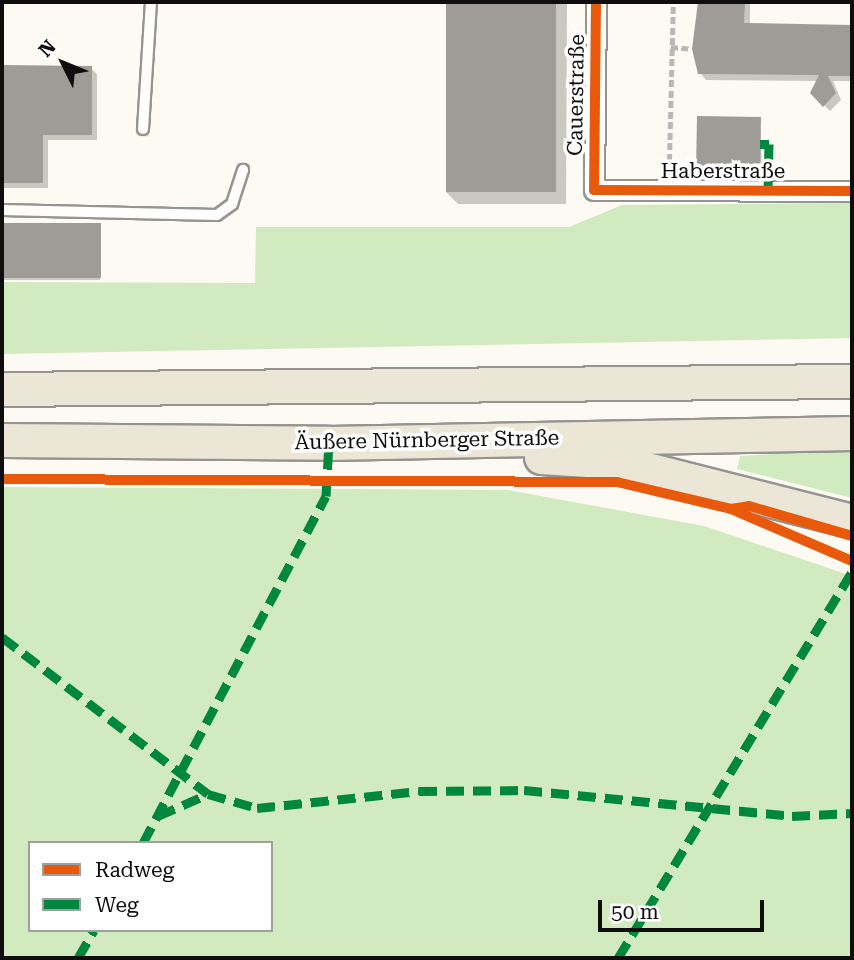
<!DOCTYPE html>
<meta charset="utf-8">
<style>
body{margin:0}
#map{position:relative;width:854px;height:960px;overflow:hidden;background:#fcfaf2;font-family:"Roboto Serif",serif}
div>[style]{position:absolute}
.forest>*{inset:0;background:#d2eac0}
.shadow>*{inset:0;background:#0003;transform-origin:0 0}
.building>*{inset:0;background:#9f9c98;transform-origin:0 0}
.path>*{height:4.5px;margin-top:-2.25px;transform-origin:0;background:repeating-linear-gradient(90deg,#b8b8b6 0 7px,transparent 0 10.5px)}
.roads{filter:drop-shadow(2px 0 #959491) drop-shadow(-2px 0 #959491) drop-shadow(0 2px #959491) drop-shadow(0 -2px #959491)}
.service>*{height:10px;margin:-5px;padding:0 5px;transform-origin:5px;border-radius:5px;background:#fffefd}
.minor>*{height:19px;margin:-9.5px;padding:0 9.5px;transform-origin:9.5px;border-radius:9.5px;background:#fffefd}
.trunk>*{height:33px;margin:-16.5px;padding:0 16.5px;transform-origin:16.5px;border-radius:16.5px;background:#ece6d6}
.quiet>*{height:9px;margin-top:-4.5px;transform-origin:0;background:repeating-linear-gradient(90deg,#00873e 0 18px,transparent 0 27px)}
.cycleway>*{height:10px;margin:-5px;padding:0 5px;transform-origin:5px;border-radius:5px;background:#e8590c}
span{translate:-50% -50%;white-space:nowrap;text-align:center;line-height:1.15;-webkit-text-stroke:7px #fff;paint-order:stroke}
.street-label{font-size:21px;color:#0e0e0e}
.frame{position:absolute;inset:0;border:4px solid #0e0e0e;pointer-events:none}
.legend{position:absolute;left:28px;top:841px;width:245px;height:91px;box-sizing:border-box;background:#fff;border:2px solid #9f9f9f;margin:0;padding:9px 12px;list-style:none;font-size:21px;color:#0e0e0e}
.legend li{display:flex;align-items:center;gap:14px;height:35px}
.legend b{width:35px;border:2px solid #9f9f9f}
.north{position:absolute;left:28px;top:28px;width:70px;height:70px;-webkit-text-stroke:5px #fff;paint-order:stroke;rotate:313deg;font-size:19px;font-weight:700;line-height:28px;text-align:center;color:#0e0e0e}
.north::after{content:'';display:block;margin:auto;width:24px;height:32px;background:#0e0e0e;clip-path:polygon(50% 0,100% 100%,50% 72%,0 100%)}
.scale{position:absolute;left:598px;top:900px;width:166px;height:32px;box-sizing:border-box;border:4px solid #0e0e0e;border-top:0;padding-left:9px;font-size:21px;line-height:24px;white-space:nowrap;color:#0e0e0e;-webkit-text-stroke:5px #fff;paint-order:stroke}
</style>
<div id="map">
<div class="forest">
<i style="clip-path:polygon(852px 203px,852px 338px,2px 354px,2px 282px,255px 283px,256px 227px,569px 227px,622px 205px)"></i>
<i style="clip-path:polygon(852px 449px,852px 498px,737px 469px,740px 456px)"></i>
<i style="clip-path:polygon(evenodd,2px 487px,508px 490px,704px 526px,852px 576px,852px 958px,2px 958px,2px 487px,30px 843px,271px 843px,271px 930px,30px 930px,30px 843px)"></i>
</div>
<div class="shadow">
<i style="clip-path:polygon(447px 2px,567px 4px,566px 204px,458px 204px,446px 192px)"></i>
<i style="clip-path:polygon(698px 2px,750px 2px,750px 25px,852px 26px,852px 81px,833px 81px,841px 100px,830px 111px,812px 93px,818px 81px,706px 80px,700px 73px)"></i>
<i style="clip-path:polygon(2px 67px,91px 68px,97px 74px,97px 140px,48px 140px,48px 188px,2px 188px)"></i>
<i style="clip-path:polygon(760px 118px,762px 170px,698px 167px)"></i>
<i style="left:2px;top:225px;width:98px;height:55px"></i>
</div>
<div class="building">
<i style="left:446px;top:2px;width:110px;height:190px"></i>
<i style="clip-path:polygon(698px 2px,745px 2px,744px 23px,852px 25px,852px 76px,828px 76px,836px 93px,823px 107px,810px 93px,819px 75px,698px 74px,692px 49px)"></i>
<i style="clip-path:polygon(2px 65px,92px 66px,92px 135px,43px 135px,43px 183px,2px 183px)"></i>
<i style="left:697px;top:116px;width:64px;height:52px;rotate:1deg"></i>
<i style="left:2px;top:223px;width:99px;height:55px"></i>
</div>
<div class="path">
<i style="left:671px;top:47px;width:21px;rotate:5deg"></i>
<i style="left:669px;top:171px;width:169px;rotate:-88.6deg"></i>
</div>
<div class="roads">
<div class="service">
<i style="left:143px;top:129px;width:127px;rotate:-86.4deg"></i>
<i style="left:2px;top:210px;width:215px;rotate:1.3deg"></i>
<i style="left:217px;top:215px;width:19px;rotate:-36deg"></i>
<i style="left:232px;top:204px;width:36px;rotate:-72deg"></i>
</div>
<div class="minor">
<i style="left:596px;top:2px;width:188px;rotate:90.6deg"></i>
<i style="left:594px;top:190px;width:258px;rotate:0.2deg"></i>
</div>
<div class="trunk">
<i style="left:2px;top:389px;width:850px;rotate:-0.54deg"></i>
<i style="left:2px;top:440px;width:327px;rotate:0.5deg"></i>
<i style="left:329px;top:443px;width:523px;rotate:-1.1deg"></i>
<i style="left:541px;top:457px;width:78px;rotate:3.7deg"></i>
<i style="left:619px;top:462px;width:240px;rotate:14.2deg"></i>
</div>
</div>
<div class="quiet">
<i style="left:760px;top:144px;width:9px"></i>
<i style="left:769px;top:144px;width:46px;rotate:91.2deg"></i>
<i style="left:2px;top:637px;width:259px;rotate:37.3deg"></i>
<i style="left:208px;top:794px;width:51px;rotate:15.9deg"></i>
<i style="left:257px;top:808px;width:163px;rotate:-6deg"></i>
<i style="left:419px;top:791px;width:105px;rotate:-0.5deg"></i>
<i style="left:524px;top:790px;width:269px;rotate:5.5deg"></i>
<i style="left:792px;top:816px;width:60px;rotate:-2.9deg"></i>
<i style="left:158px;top:816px;width:55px;rotate:-23.7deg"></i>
<i style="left:143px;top:843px;width:392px;rotate:-62.2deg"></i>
<i style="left:326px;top:496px;width:53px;rotate:-86.8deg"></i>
<i style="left:78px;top:958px;width:32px;rotate:-60deg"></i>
<i style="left:618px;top:958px;width:451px;rotate:-58.8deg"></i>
</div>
<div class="cycleway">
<i style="left:596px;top:2px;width:188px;rotate:90.6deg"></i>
<i style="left:594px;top:190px;width:258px;rotate:0.2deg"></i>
<i style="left:2px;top:479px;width:615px;rotate:0.28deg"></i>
<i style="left:617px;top:482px;width:117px;rotate:13.3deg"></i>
<i style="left:731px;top:509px;width:132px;rotate:23.3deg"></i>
<i style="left:731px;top:509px;width:18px;rotate:-9deg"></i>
<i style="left:749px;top:506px;width:107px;rotate:16.2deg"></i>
</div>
<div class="street-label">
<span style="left:576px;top:95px;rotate:-89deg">Cauerstraße</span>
<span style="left:723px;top:171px">Haberstraße</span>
<span style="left:427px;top:440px;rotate:-1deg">Äußere Nürnberger Straße</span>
</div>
<div class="frame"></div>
<ul class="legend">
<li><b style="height:9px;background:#e8590c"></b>Radweg</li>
<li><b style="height:9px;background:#00873e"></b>Weg</li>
</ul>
<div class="north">N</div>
<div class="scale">50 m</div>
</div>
